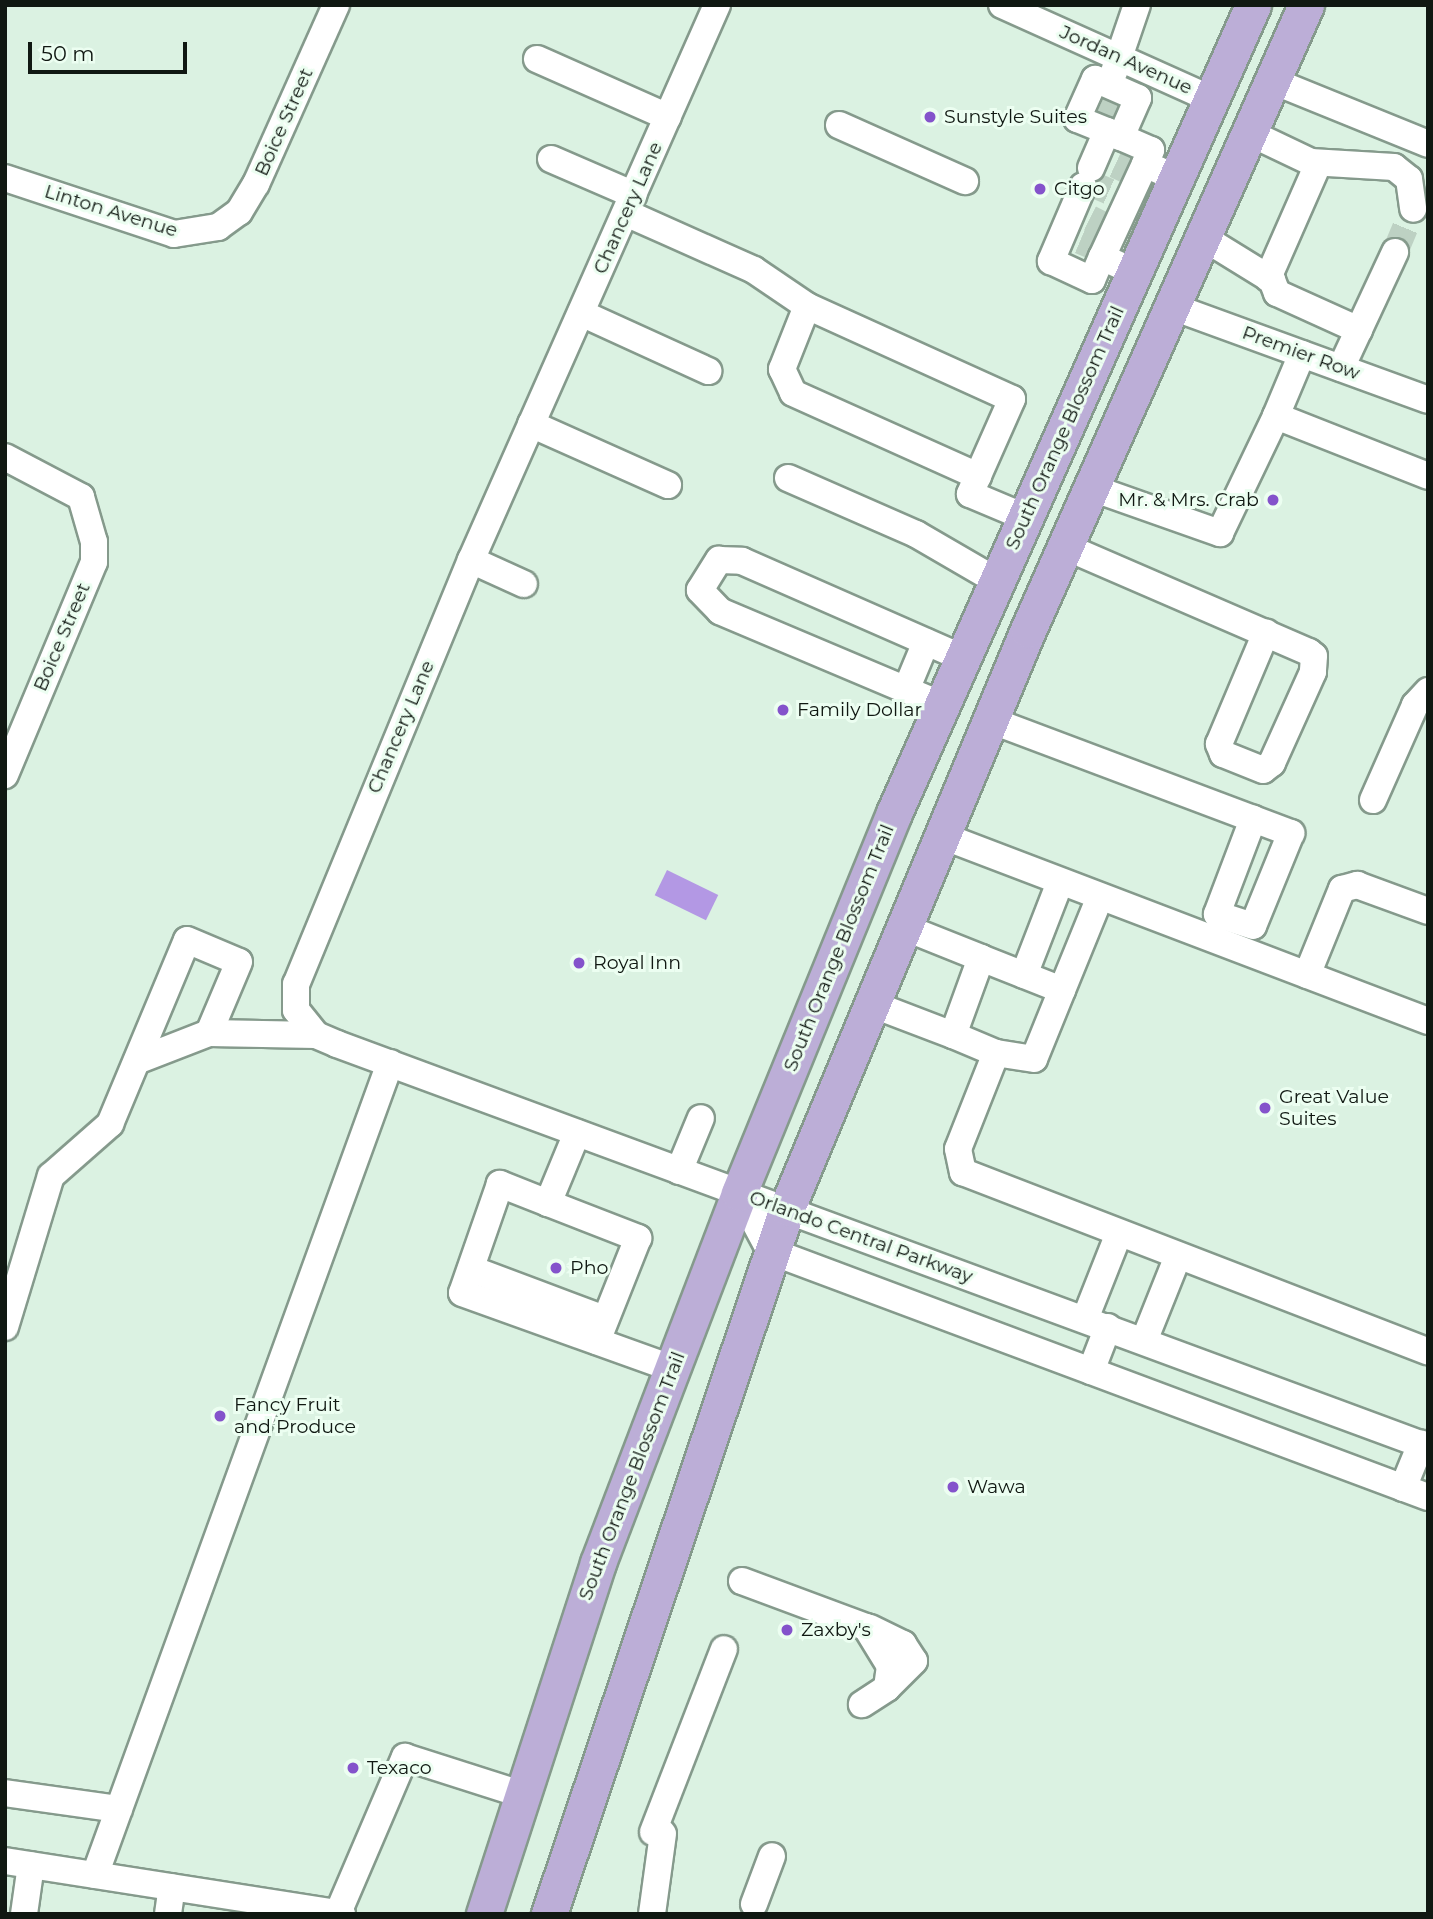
<!DOCTYPE html>
<style>
body{margin:0}
#map{position:relative;width:1433px;height:1919px;overflow:hidden;background:#dbf2e2;font-family:Montserrat,sans-serif}
div>[style]{position:absolute}
.water>*{inset:0;background:#b398e4;transform-origin:0 0}
.minor-tunnel>*{height:26px;margin-top:-13px;transform-origin:0;background:repeating-linear-gradient(90deg,#bdd1c3 0 26px,transparent 0 39px)}
.roads{filter:drop-shadow(2px 0 #859a8c) drop-shadow(-2px 0 #859a8c) drop-shadow(0 2px #859a8c) drop-shadow(0 -2px #859a8c)}
.minor>*{height:26px;margin:-13px;padding:0 13px;transform-origin:13px;border-radius:13px;background:#fff}
.major>*{height:35px;margin:-17.5px;padding:0 17.5px;transform-origin:17.5px;border-radius:17.5px;background:#bcaed7}
.dots>*{width:19px;height:19px;translate:-50% -50%;box-sizing:border-box;border:4px solid #ecfef1;border-radius:50%}
span{translate:-50% -50%;white-space:nowrap;text-align:center;line-height:1.15;-webkit-text-stroke:6px #ecfef1;paint-order:stroke}
.street-label{font-size:19px;color:#101812}
.poi-label{font-size:19px;color:#101812}
.left{translate:0 -50%;text-align:left}
.right{translate:-100% -50%;text-align:right}
.frame{position:absolute;inset:0;border:7px solid #101812;pointer-events:none}
.scale{position:absolute;left:28px;top:42px;width:159px;height:32px;box-sizing:border-box;border:4px solid #101812;border-top:0;padding-left:9px;font-size:21px;line-height:24px;white-space:nowrap;color:#101812;-webkit-text-stroke:5px #ecfef1;paint-order:stroke}
</style>
<div id="map">
<div class="water">
<i style="left:667px;top:870px;width:57px;height:28px;rotate:26deg"></i>
</div>
<div class="minor-tunnel">
<i style="left:1098px;top:110px;width:23px;rotate:25deg"></i>
<i style="left:1115px;top:165px;width:21px;rotate:25deg"></i>
<i style="left:1085px;top:181px;width:43px;rotate:23.6deg"></i>
<i style="left:1090px;top:218px;width:22px;rotate:27deg"></i>
<i style="left:1080px;top:241px;width:23px;rotate:23deg"></i>
<i style="left:1395px;top:252px;width:47px;rotate:-67.3deg"></i>
</div>
<div class="roads">
<div class="minor">
<i style="left:717px;top:5px;width:607px;rotate:113.9deg"></i>
<i style="left:471px;top:560px;width:459px;rotate:112.4deg"></i>
<i style="left:296px;top:984px;width:26px;rotate:90deg"></i>
<i style="left:296px;top:1010px;width:32px;rotate:51deg"></i>
<i style="left:316px;top:1035px;width:23px;rotate:23deg"></i>
<i style="left:337px;top:1044px;width:1163px;rotate:20.27deg"></i>
<i style="left:1002px;top:5px;width:229px;rotate:24.2deg"></i>
<i style="left:537px;top:59px;width:143px;rotate:23.9deg"></i>
<i style="left:1114px;top:72px;width:71px;rotate:-71.1deg"></i>
<i style="left:1273px;top:81px;width:167px;rotate:22.1deg"></i>
<i style="left:839px;top:125px;width:138px;rotate:24deg"></i>
<i style="left:1107px;top:131px;width:32px;rotate:-158deg"></i>
<i style="left:1077px;top:119px;width:44px;rotate:-65.8deg"></i>
<i style="left:1095px;top:79px;width:47px;rotate:23.8deg"></i>
<i style="left:1138px;top:98px;width:43px;rotate:113.6deg"></i>
<i style="left:1250px;top:133px;width:68px;rotate:25.4deg"></i>
<i style="left:1311px;top:162px;width:83px;rotate:3.4deg"></i>
<i style="left:1394px;top:167px;width:19px;rotate:39deg"></i>
<i style="left:1409px;top:179px;width:30px;rotate:82deg"></i>
<i style="left:551px;top:159px;width:90px;rotate:23.4deg"></i>
<i style="left:1091px;top:168px;width:40px;rotate:-66.6deg"></i>
<i style="left:1107px;top:131px;width:48px;rotate:23.4deg"></i>
<i style="left:1151px;top:150px;width:15px;rotate:113deg"></i>
<i style="left:1145px;top:164px;width:34px;rotate:24deg"></i>
<i style="left:5px;top:178px;width:178px;rotate:18.3deg"></i>
<i style="left:174px;top:234px;width:45px;rotate:-9deg"></i>
<i style="left:218px;top:227px;width:26px;rotate:-36deg"></i>
<i style="left:239px;top:212px;width:33px;rotate:-59deg"></i>
<i style="left:256px;top:184px;width:196px;rotate:-65.9deg"></i>
<i style="left:1083px;top:186px;width:82px;rotate:113.1deg"></i>
<i style="left:1051px;top:261px;width:45px;rotate:24.9deg"></i>
<i style="left:1092px;top:280px;width:25px;rotate:-67deg"></i>
<i style="left:1102px;top:257px;width:35px;rotate:25deg"></i>
<i style="left:626px;top:213px;width:140px;rotate:24deg"></i>
<i style="left:754px;top:270px;width:64px;rotate:34.2deg"></i>
<i style="left:807px;top:306px;width:225px;rotate:24.4deg"></i>
<i style="left:1012px;top:399px;width:104px;rotate:113.9deg"></i>
<i style="left:970px;top:494px;width:60px;rotate:22.7deg"></i>
<i style="left:1204px;top:238px;width:80px;rotate:31.7deg"></i>
<i style="left:1272px;top:280px;width:14px;rotate:69deg"></i>
<i style="left:1277px;top:293px;width:90px;rotate:24.3deg"></i>
<i style="left:1102px;top:257px;width:102px;rotate:-65.2deg"></i>
<i style="left:1268px;top:278px;width:124px;rotate:-66.3deg"></i>
<i style="left:807px;top:306px;width:68px;rotate:111.6deg"></i>
<i style="left:782px;top:369px;width:26px;rotate:65deg"></i>
<i style="left:793px;top:393px;width:203px;rotate:24.2deg"></i>
<i style="left:1173px;top:307px;width:271px;rotate:20deg"></i>
<i style="left:581px;top:313px;width:140px;rotate:24.5deg"></i>
<i style="left:1302px;top:354px;width:67px;rotate:112.8deg"></i>
<i style="left:1276px;top:416px;width:163px;rotate:21.5deg"></i>
<i style="left:1341px;top:368px;width:128px;rotate:-65deg"></i>
<i style="left:531px;top:424px;width:150px;rotate:24deg"></i>
<i style="left:5px;top:457px;width:86px;rotate:27.8deg"></i>
<i style="left:81px;top:497px;width:47px;rotate:73.9deg"></i>
<i style="left:94px;top:542px;width:20px;rotate:90deg"></i>
<i style="left:94px;top:562px;width:231px;rotate:112.7deg"></i>
<i style="left:788px;top:478px;width:140px;rotate:23.6deg"></i>
<i style="left:916px;top:534px;width:94px;rotate:30.1deg"></i>
<i style="left:1092px;top:488px;width:136px;rotate:19.4deg"></i>
<i style="left:1220px;top:533px;width:130px;rotate:-64.4deg"></i>
<i style="left:1066px;top:547px;width:265px;rotate:23.4deg"></i>
<i style="left:1309px;top:652px;width:6px;rotate:39deg"></i>
<i style="left:1314px;top:656px;width:16px;rotate:94deg"></i>
<i style="left:1313px;top:672px;width:100px;rotate:114.3deg"></i>
<i style="left:1272px;top:763px;width:11px;rotate:142deg"></i>
<i style="left:1263px;top:770px;width:43px;rotate:-158.2deg"></i>
<i style="left:1223px;top:754px;width:11px;rotate:-112deg"></i>
<i style="left:1219px;top:744px;width:121px;rotate:-67.1deg"></i>
<i style="left:471px;top:560px;width:58px;rotate:24.4deg"></i>
<i style="left:906px;top:690px;width:52px;rotate:-67.4deg"></i>
<i style="left:942px;top:705px;width:241px;rotate:-157.1deg"></i>
<i style="left:720px;top:611px;width:29px;rotate:-134deg"></i>
<i style="left:700px;top:590px;width:36px;rotate:-58deg"></i>
<i style="left:719px;top:560px;width:23px;rotate:2deg"></i>
<i style="left:742px;top:561px;width:241px;rotate:23.7deg"></i>
<i style="left:990px;top:720px;width:322px;rotate:20.6deg"></i>
<i style="left:1291px;top:833px;width:100px;rotate:112.2deg"></i>
<i style="left:1253px;top:926px;width:38px;rotate:-162deg"></i>
<i style="left:1217px;top:914px;width:102px;rotate:-69.2deg"></i>
<i style="left:1373px;top:800px;width:104px;rotate:-66.1deg"></i>
<i style="left:1415px;top:705px;width:19px;rotate:-47deg"></i>
<i style="left:940px;top:835px;width:522px;rotate:20.86deg"></i>
<i style="left:901px;top:926px;width:86px;rotate:21.8deg"></i>
<i style="left:1024px;top:975px;width:100px;rotate:-68.8deg"></i>
<i style="left:1307px;top:975px;width:93px;rotate:-67.9deg"></i>
<i style="left:1342px;top:889px;width:16px;rotate:-15deg"></i>
<i style="left:1357px;top:885px;width:76px;rotate:20.1deg"></i>
<i style="left:1062px;top:990px;width:100px;rotate:-67.8deg"></i>
<i style="left:869px;top:1003px;width:90px;rotate:20.9deg"></i>
<i style="left:953px;top:1035px;width:82px;rotate:-70deg"></i>
<i style="left:981px;top:958px;width:87px;rotate:21.6deg"></i>
<i style="left:1062px;top:990px;width:74px;rotate:112.1deg"></i>
<i style="left:1034px;top:1059px;width:38px;rotate:-171deg"></i>
<i style="left:996px;top:1053px;width:103px;rotate:111.6deg"></i>
<i style="left:958px;top:1149px;width:24px;rotate:78deg"></i>
<i style="left:963px;top:1172px;width:498px;rotate:21.1deg"></i>
<i style="left:953px;top:1035px;width:47px;rotate:22.7deg"></i>
<i style="left:142px;top:1059px;width:72px;rotate:-21.2deg"></i>
<i style="left:209px;top:1033px;width:107px;rotate:1.1deg"></i>
<i style="left:577px;top:1133px;width:76px;rotate:112.5deg"></i>
<i style="left:548px;top:1203px;width:97px;rotate:21.3deg"></i>
<i style="left:638px;top:1238px;width:111px;rotate:111.7deg"></i>
<i style="left:679px;top:1171px;width:57px;rotate:-67.5deg"></i>
<i style="left:739px;top:1193px;width:66px;rotate:61.9deg"></i>
<i style="left:770px;top:1251px;width:702px;rotate:20.5deg"></i>
<i style="left:548px;top:1203px;width:52px;rotate:-158.4deg"></i>
<i style="left:500px;top:1184px;width:115px;rotate:109.2deg"></i>
<i style="left:462px;top:1293px;width:223px;rotate:19.7deg"></i>
<i style="left:471px;top:1269px;width:143px;rotate:20.5deg"></i>
<i style="left:1085px;top:1319px;width:92px;rotate:-68.4deg"></i>
<i style="left:5px;top:1327px;width:158px;rotate:-73.1deg"></i>
<i style="left:51px;top:1176px;width:79px;rotate:-41.4deg"></i>
<i style="left:110px;top:1124px;width:199px;rotate:-67.3deg"></i>
<i style="left:187px;top:940px;width:56px;rotate:22.9deg"></i>
<i style="left:239px;top:962px;width:77px;rotate:112.9deg"></i>
<i style="left:1144px;top:1341px;width:92px;rotate:-68.2deg"></i>
<i style="left:1091px;top:1371px;width:47px;rotate:-68.9deg"></i>
<i style="left:1403px;top:1488px;width:48px;rotate:-67.8deg"></i>
<i style="left:742px;top:1581px;width:132px;rotate:20.4deg"></i>
<i style="left:866px;top:1627px;width:46px;rotate:58.4deg"></i>
<i style="left:890px;top:1666px;width:22px;rotate:98deg"></i>
<i style="left:887px;top:1688px;width:30px;rotate:147deg"></i>
<i style="left:870px;top:1628px;width:37px;rotate:26deg"></i>
<i style="left:903px;top:1644px;width:20px;rotate:57deg"></i>
<i style="left:914px;top:1661px;width:38px;rotate:135deg"></i>
<i style="left:5px;top:1793px;width:115px;rotate:8deg"></i>
<i style="left:653px;top:1832px;width:196px;rotate:-68.8deg"></i>
<i style="left:5px;top:1861px;width:341px;rotate:8.9deg"></i>
<i style="left:95px;top:1875px;width:864px;rotate:-70.03deg"></i>
<i style="left:754px;top:1904px;width:51px;rotate:-69.4deg"></i>
<i style="left:338px;top:1913px;width:170px;rotate:-66.8deg"></i>
<i style="left:405px;top:1757px;width:122px;rotate:17.7deg"></i>
<i style="left:24px;top:1914px;width:49px;rotate:-81.9deg"></i>
<i style="left:168px;top:1914px;width:27px;rotate:-82deg"></i>
<i style="left:652px;top:1914px;width:81px;rotate:-82.2deg"></i>
</div>
<div class="major">
<i style="left:484px;top:1914px;width:369px;rotate:-72deg"></i>
<i style="left:598px;top:1563px;width:396px;rotate:-69.1deg"></i>
<i style="left:739px;top:1193px;width:410px;rotate:-67.8deg"></i>
<i style="left:894px;top:813px;width:884px;rotate:-66.04deg"></i>
<i style="left:549px;top:1914px;width:745px;rotate:-71.37deg"></i>
<i style="left:787px;top:1208px;width:626px;rotate:-67.37deg"></i>
<i style="left:1028px;top:630px;width:684px;rotate:-66.02deg"></i>
</div>
</div>
<div class="dots">
<i style="left:930px;top:117px;background:#8453cb"></i>
<i style="left:1040px;top:189px;background:#8453cb"></i>
<i style="left:1273px;top:500px;background:#8453cb"></i>
<i style="left:783px;top:710px;background:#8453cb"></i>
<i style="left:579px;top:963px;background:#8453cb"></i>
<i style="left:1265px;top:1108px;background:#8453cb"></i>
<i style="left:556px;top:1268px;background:#8453cb"></i>
<i style="left:220px;top:1416px;background:#8453cb"></i>
<i style="left:953px;top:1487px;background:#8453cb"></i>
<i style="left:787px;top:1630px;background:#8453cb"></i>
<i style="left:353px;top:1768px;background:#8453cb"></i>
</div>
<div class="street-label">
<span style="left:1126px;top:60px;rotate:24deg">Jordan Avenue</span>
<span style="left:284px;top:122px;rotate:-66deg">Boice Street</span>
<span style="left:628px;top:208px;rotate:-66deg">Chancery Lane</span>
<span style="left:111px;top:211px;rotate:17deg">Linton Avenue</span>
<span style="left:1301px;top:353px;rotate:20deg">Premier Row</span>
<span style="left:1065px;top:428px;rotate:-66deg">South Orange Blossom Trail</span>
<span style="left:62px;top:637px;rotate:-67deg">Boice Street</span>
<span style="left:401px;top:727px;rotate:-67deg">Chancery Lane</span>
<span style="left:839px;top:948px;rotate:-68deg">South Orange Blossom Trail</span>
<span style="left:861px;top:1237px;rotate:20deg">Orlando Central Parkway</span>
<span style="left:632px;top:1476px;rotate:-69deg">South Orange Blossom Trail</span>
</div>
<div class="poi-label">
<span class="left" style="left:944px;top:117px">Sunstyle Suites</span>
<span class="left" style="left:1054px;top:189px">Citgo</span>
<span class="right" style="left:1259px;top:500px">Mr. &amp; Mrs. Crab</span>
<span class="left" style="left:797px;top:710px">Family Dollar</span>
<span class="left" style="left:593px;top:963px">Royal Inn</span>
<span class="left" style="left:1279px;top:1108px">Great Value<br>Suites</span>
<span class="left" style="left:570px;top:1268px">Pho</span>
<span class="left" style="left:234px;top:1416px">Fancy Fruit<br>and Produce</span>
<span class="left" style="left:967px;top:1487px">Wawa</span>
<span class="left" style="left:801px;top:1630px">Zaxby's</span>
<span class="left" style="left:367px;top:1768px">Texaco</span>
</div>
<div class="frame"></div>
<div class="scale">50 m</div>
</div>
